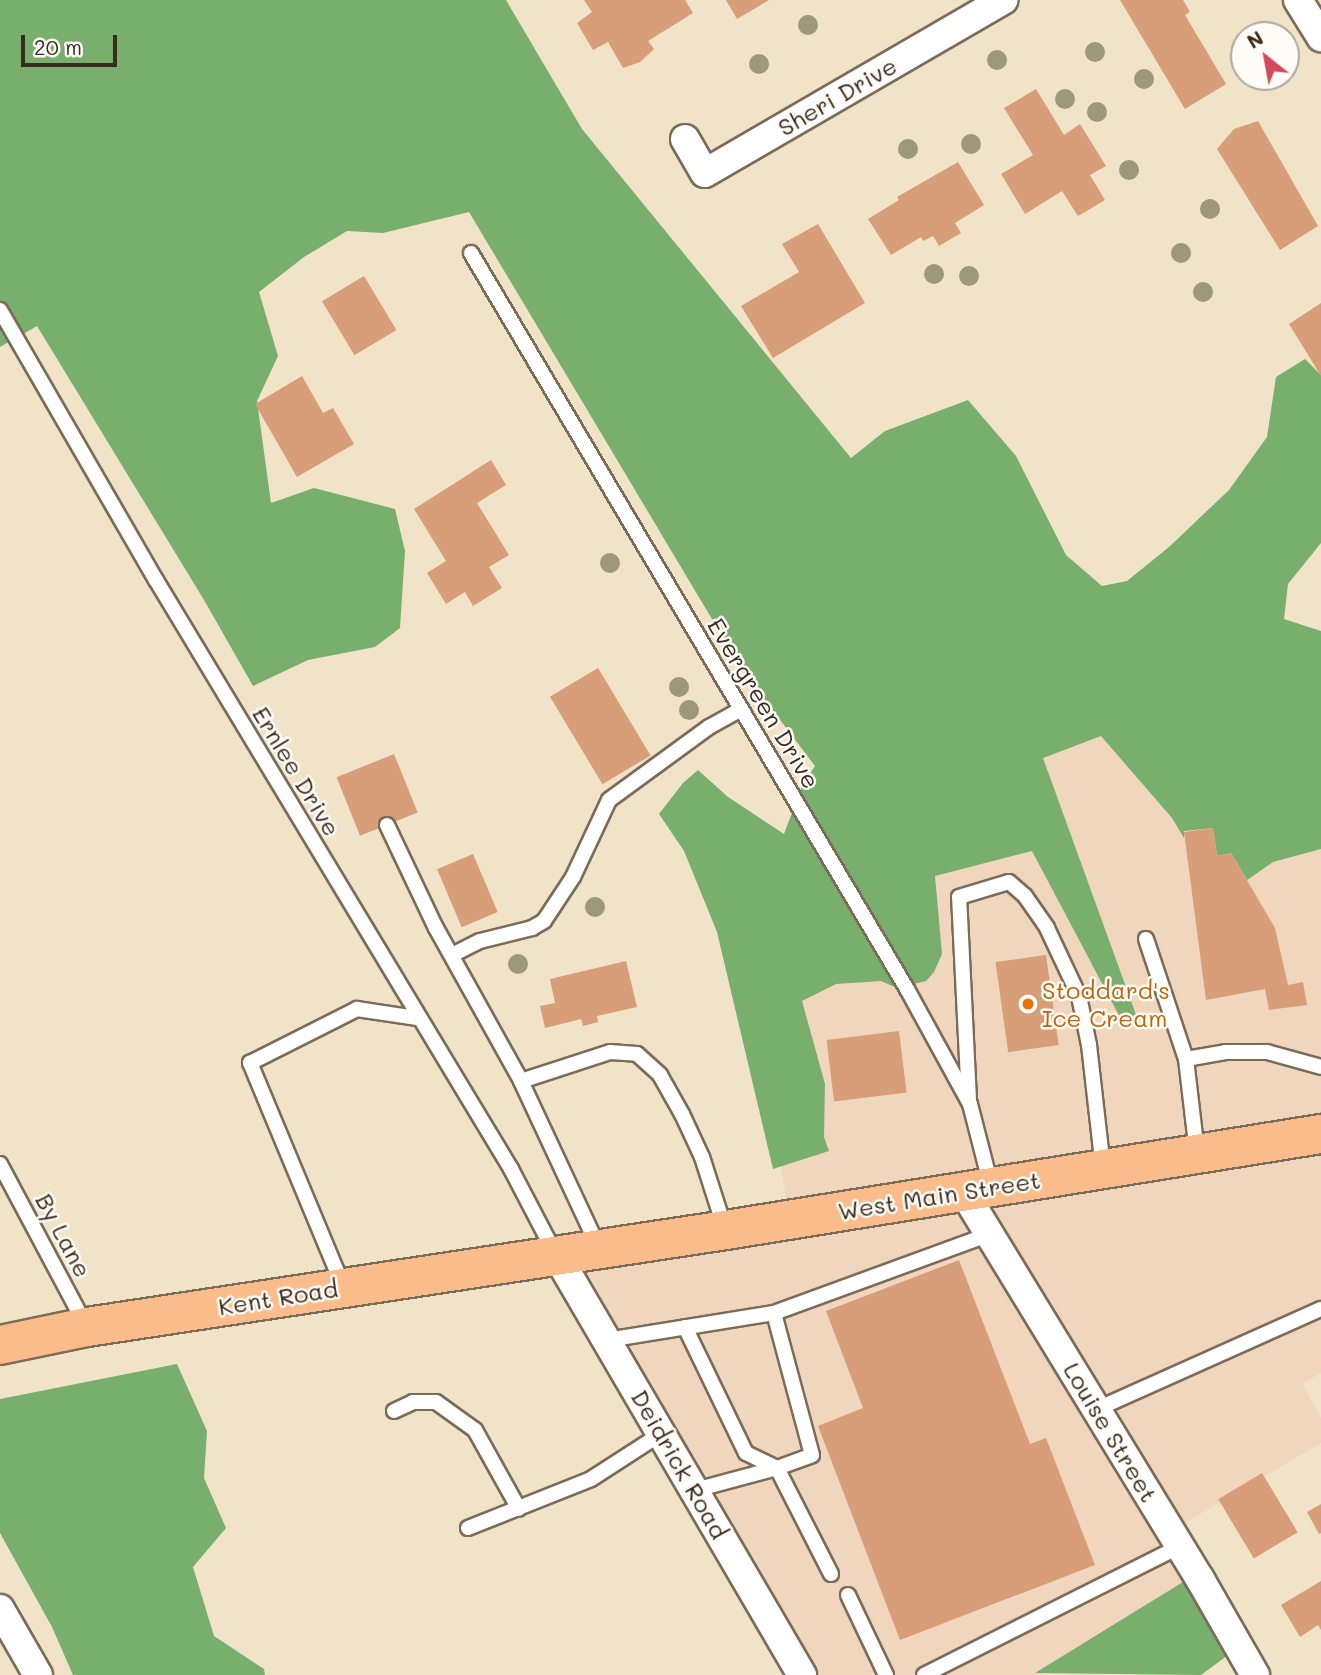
<!DOCTYPE html>
<style>
body{margin:0}
#map{position:relative;width:1321px;height:1675px;overflow:hidden;background:#f1e3c7;font-family:Mali,sans-serif}
div>[style]{position:absolute}
.built>*{inset:0;background:#f0d6bc}
.forest>*{inset:0;background:#78af6c}
.building>*{inset:0;background:#d89d79;transform-origin:0 0}
.roads{filter:drop-shadow(2px 0 #7b6b59) drop-shadow(-2px 0 #7b6b59) drop-shadow(0 2px #7b6b59) drop-shadow(0 -2px #7b6b59)}
.lane>*{height:14px;margin:-7px;padding:0 7px;transform-origin:7px;border-radius:7px;background:#fff}
.street>*{height:28px;margin:-14px;padding:0 14px;transform-origin:14px;border-radius:14px;background:#fff}
.primary>*{height:38px;margin:-19px;padding:0 19px;transform-origin:19px;border-radius:19px;background:#fabc8b}
.trees>*{width:20px;height:20px;margin:-10px;border-radius:50%;background:#9c9879}
.dots>*{width:19px;height:19px;translate:-50% -50%;box-sizing:border-box;border:4px solid #fdfcf7;border-radius:50%}
span{translate:-50% -50%;white-space:nowrap;text-align:center;line-height:1.15;-webkit-text-stroke:5px #fdfcf7;paint-order:stroke}
.street-label{font-size:24px;color:#3b2a1e}
.food-label{font-size:24px;color:#c56008}
.left{translate:0 -50%;text-align:left}
.north{position:absolute;left:1230px;top:21px;width:70px;height:70px;box-sizing:border-box;background:#fdfcf7;border:2px solid #afa8a0;border-radius:50%;rotate:329deg;font-size:19px;font-weight:700;line-height:28px;text-align:center;color:#3b2a1e}
.north::after{content:'';display:block;margin:auto;width:24px;height:32px;background:#d1495b;clip-path:polygon(50% 0,100% 100%,50% 72%,0 100%)}
.scale{position:absolute;left:21px;top:35px;width:96px;height:32px;box-sizing:border-box;border:4px solid #3b2a1e;border-top:0;padding-left:9px;font-size:21px;line-height:24px;white-space:nowrap;color:#3b2a1e;-webkit-text-stroke:5px #fdfcf7;paint-order:stroke}
</style>
<div id="map">
<div class="built">
<i style="clip-path:polygon(1073px 656px,1321px 821px,1321px 1373px,1302px 1384px,1321px 1418px,1321px 1443px,1171px 1531px,1200px 1579px,1040px 1675px,802px 1675px,556px 1254px,790px 1219px,781px 1168px,704px 883px)"></i>
</div>
<div class="forest">
<i style="clip-path:polygon(0 0,506px 0,582px 129px,851px 458px,885px 431px,968px 400px,1016px 456px,1066px 555px,1102px 586px,1127px 581px,1169px 547px,1229px 490px,1267px 437px,1276px 377px,1305px 359px,1321px 375px,1321px 543px,1288px 584px,1284px 619px,1321px 631px,1321px 849px,1273px 862px,1247px 880px,1231px 853px,1217px 856px,1213px 828px,1184px 831px,1184px 838px,1172px 818px,1101px 736px,1043px 758px,1139px 1023px,1123px 1023px,1032px 851px,935px 876px,942px 954px,934px 972px,926px 981px,897px 988px,881px 981px,836px 984px,802px 1001px,825px 1084px,824px 1137px,829px 1151px,773px 1169px,717px 932px,684px 851px,659px 814px,683px 783px,698px 770px,728px 797px,784px 834px,802px 786px,815px 766px,743px 671px,469px 212px,383px 233px,347px 231px,304px 257px,259px 292px,278px 356px,257px 401px,271px 503px,314px 488px,395px 509px,405px 551px,400px 628px,375px 647px,308px 660px,253px 686px,204px 600px,37px 326px,0 347px)"></i>
<i style="clip-path:polygon(177px 1364px,207px 1431px,204px 1478px,226px 1528px,193px 1567px,214px 1636px,264px 1669px,265px 1675px,73px 1675px,52px 1627px,0 1533px,0 1399px)"></i>
<i style="clip-path:polygon(1183px 1582px,1228px 1655px,1201px 1675px,1035px 1673px)"></i>
</div>
<div class="building">
<i style="clip-path:polygon(584px 0,685px 0,693px 13px,648px 41px,654px 49px,640px 62px,623px 68px,608px 42px,593px 50px,577px 23px,592px 12px)"></i>
<i style="clip-path:polygon(726px 0,769px 0,737px 19px)"></i>
<i style="clip-path:polygon(1120px 0,1183px 0,1190px 12px,1185px 15px,1226px 84px,1185px 109px)"></i>
<i style="clip-path:polygon(1036px 89px,1064px 135px,1080px 124px,1106px 166px,1090px 175px,1105px 200px,1078px 216px,1062px 191px,1025px 214px,1001px 174px,1033px 155px,1004px 108px)"></i>
<i style="clip-path:polygon(1258px 121px,1318px 226px,1280px 250px,1217px 149px,1234px 129px)"></i>
<i style="clip-path:polygon(958px 162px,984px 205px,955px 223px,961px 233px,939px 246px,933px 236px,923px 241px,921px 237px,891px 255px,868px 219px,899px 200px,897px 197px)"></i>
<i style="clip-path:polygon(818px 224px,865px 303px,773px 358px,741px 306px,799px 272px,782px 244px)"></i>
<i style="left:364px;top:276px;width:63px;height:49px;rotate:59deg"></i>
<i style="clip-path:polygon(1321px 303px,1321px 376px,1289px 324px)"></i>
<i style="clip-path:polygon(302px 376px,323px 413px,333px 408px,354px 444px,297px 477px,255px 404px)"></i>
<i style="clip-path:polygon(491px 460px,506px 485px,477px 503px,509px 555px,489px 567px,502px 588px,473px 606px,465px 592px,446px 604px,427px 573px,446px 561px,414px 509px)"></i>
<i style="left:598px;top:668px;width:102px;height:56px;rotate:59deg"></i>
<i style="left:394px;top:754px;width:63px;height:62px;rotate:68deg"></i>
<i style="clip-path:polygon(1213px 828px,1217px 856px,1231px 853px,1275px 928px,1288px 985px,1303px 982px,1307px 1005px,1269px 1010px,1265px 989px,1206px 1000px,1184px 832px)"></i>
<i style="left:473px;top:854px;width:63px;height:39px;rotate:67deg"></i>
<i style="left:1046px;top:955px;width:91px;height:51px;rotate:82deg"></i>
<i style="clip-path:polygon(626px 961px,637px 1007px,597px 1016px,598px 1022px,583px 1026px,581px 1019px,545px 1028px,540px 1006px,555px 1003px,550px 979px)"></i>
<i style="left:899px;top:1031px;width:62px;height:73px;rotate:83deg"></i>
<i style="clip-path:polygon(959px 1260px,1030px 1444px,1046px 1438px,1095px 1565px,900px 1640px,818px 1426px,863px 1408px,826px 1311px)"></i>
<i style="left:1262px;top:1473px;width:69px;height:51px;rotate:59deg"></i>
<i style="clip-path:polygon(1321px 1504px,1321px 1533px,1319px 1534px,1307px 1512px)"></i>
<i style="clip-path:polygon(1321px 1581px,1321px 1630px,1318px 1625px,1300px 1637px,1281px 1605px)"></i>
</div>
<div class="roads">
<div class="lane">
<i style="left:471px;top:253px;width:855px;rotate:59.36deg"></i>
<i style="left:907px;top:989px;width:131px;rotate:61.3deg"></i>
<i style="left:970px;top:1104px;width:85px;rotate:75.6deg"></i>
<i style="left:0;top:310px;width:312px;rotate:60deg"></i>
<i style="left:156px;top:580px;width:688px;rotate:58.92deg"></i>
<i style="left:511px;top:1169px;width:95px;rotate:62.4deg"></i>
<i style="left:387px;top:825px;width:114px;rotate:64.6deg"></i>
<i style="left:436px;top:928px;width:175px;rotate:60.9deg"></i>
<i style="left:521px;top:1081px;width:184px;rotate:65deg"></i>
<i style="left:1146px;top:939px;width:126px;rotate:71.6deg"></i>
<i style="left:1186px;top:1059px;width:95px;rotate:83.3deg"></i>
<i style="left:452px;top:955px;width:31px;rotate:-27deg"></i>
<i style="left:480px;top:941px;width:54px;rotate:-14deg"></i>
<i style="left:532px;top:928px;width:14px;rotate:-30deg"></i>
<i style="left:544px;top:921px;width:53px;rotate:-56.6deg"></i>
<i style="left:573px;top:877px;width:85px;rotate:-64.9deg"></i>
<i style="left:609px;top:800px;width:124px;rotate:-36.1deg"></i>
<i style="left:709px;top:727px;width:37px;rotate:-29deg"></i>
<i style="left:1186px;top:1059px;width:40px;rotate:-10deg"></i>
<i style="left:1225px;top:1052px;width:42px"></i>
<i style="left:1267px;top:1052px;width:56px;rotate:15.5deg"></i>
<i style="left:521px;top:1081px;width:94px;rotate:-18deg"></i>
<i style="left:610px;top:1052px;width:27px;rotate:4deg"></i>
<i style="left:637px;top:1054px;width:31px;rotate:42deg"></i>
<i style="left:660px;top:1075px;width:45px;rotate:60.6deg"></i>
<i style="left:682px;top:1114px;width:47px;rotate:65.1deg"></i>
<i style="left:702px;top:1157px;width:76px;rotate:72.3deg"></i>
<i style="left:969px;top:1100px;width:203px;rotate:-92.8deg"></i>
<i style="left:959px;top:897px;width:52px;rotate:-16.7deg"></i>
<i style="left:1009px;top:882px;width:21px;rotate:41deg"></i>
<i style="left:1025px;top:896px;width:39px;rotate:55deg"></i>
<i style="left:1047px;top:928px;width:75px;rotate:64.8deg"></i>
<i style="left:1079px;top:996px;width:50px;rotate:78.5deg"></i>
<i style="left:1089px;top:1045px;width:124px;rotate:83.5deg"></i>
<i style="left:0;top:1164px;width:183px;rotate:62deg"></i>
<i style="left:343px;top:1286px;width:242px;rotate:-112.6deg"></i>
<i style="left:250px;top:1063px;width:120px;rotate:-26.8deg"></i>
<i style="left:357px;top:1009px;width:61px;rotate:8.5deg"></i>
<i style="left:685px;top:1327px;width:140px;rotate:64.2deg"></i>
<i style="left:746px;top:1453px;width:34px;rotate:26deg"></i>
<i style="left:777px;top:1468px;width:119px;rotate:63deg"></i>
<i style="left:607px;top:1340px;width:169px;rotate:-9.2deg"></i>
<i style="left:774px;top:1313px;width:230px;rotate:-20.1deg"></i>
<i style="left:1097px;top:1409px;width:245px;rotate:-24.1deg"></i>
<i style="left:394px;top:1411px;width:21px;rotate:-25deg"></i>
<i style="left:413px;top:1402px;width:23px"></i>
<i style="left:436px;top:1402px;width:48px;rotate:35.7deg"></i>
<i style="left:475px;top:1430px;width:90px;rotate:60.9deg"></i>
<i style="left:695px;top:1490px;width:85px;rotate:-15deg"></i>
<i style="left:777px;top:1468px;width:37px;rotate:-20deg"></i>
<i style="left:812px;top:1455px;width:147px;rotate:-105deg"></i>
<i style="left:468px;top:1528px;width:132px;rotate:-21.7deg"></i>
<i style="left:591px;top:1479px;width:85px;rotate:-32.9deg"></i>
<i style="left:848px;top:1595px;width:89px;rotate:64.6deg"></i>
<i style="left:924px;top:1675px;width:287px;rotate:-26.7deg"></i>
</div>
<div class="street">
<i style="left:1298px;top:0;width:44px;rotate:58.1deg"></i>
<i style="left:685px;top:139px;width:39px;rotate:60deg"></i>
<i style="left:705px;top:173px;width:345px;rotate:-30.1deg"></i>
<i style="left:963px;top:1191px;width:455px;rotate:58.6deg"></i>
<i style="left:1200px;top:1579px;width:111px;rotate:60.2deg"></i>
<i style="left:556px;top:1254px;width:488px;rotate:59.7deg"></i>
<i style="left:0;top:1609px;width:76px;rotate:60.1deg"></i>
</div>
<div class="primary">
<i style="left:0;top:1345px;width:89px;rotate:-11.7deg"></i>
<i style="left:87px;top:1327px;width:646px;rotate:-8.63deg"></i>
<i style="left:726px;top:1230px;width:603px;rotate:-9.17deg"></i>
</div>
</div>
<div class="trees">
<i style="left:808px;top:25px"></i>
<i style="left:1095px;top:52px"></i>
<i style="left:997px;top:60px"></i>
<i style="left:759px;top:64px"></i>
<i style="left:1144px;top:79px"></i>
<i style="left:1065px;top:99px"></i>
<i style="left:1097px;top:112px"></i>
<i style="left:971px;top:144px"></i>
<i style="left:908px;top:149px"></i>
<i style="left:1129px;top:170px"></i>
<i style="left:1210px;top:209px"></i>
<i style="left:1181px;top:253px"></i>
<i style="left:934px;top:274px"></i>
<i style="left:969px;top:276px"></i>
<i style="left:1203px;top:292px"></i>
<i style="left:610px;top:563px"></i>
<i style="left:679px;top:687px"></i>
<i style="left:689px;top:710px"></i>
<i style="left:595px;top:907px"></i>
<i style="left:518px;top:964px"></i>
</div>
<div class="dots">
<i style="left:1028px;top:1004px;background:#e8710a"></i>
</div>
<div class="street-label">
<span style="left:837px;top:96px;rotate:-30deg">Sheri Drive</span>
<span style="left:764px;top:703px;rotate:59deg">Evergreen Drive</span>
<span style="left:297px;top:771px;rotate:59deg">Ernlee Drive</span>
<span style="left:939px;top:1195px;rotate:-9deg">West Main Street</span>
<span style="left:64px;top:1235px;rotate:62deg">By Lane</span>
<span style="left:278px;top:1297px;rotate:-9deg">Kent Road</span>
<span style="left:1111px;top:1432px;rotate:59deg">Louise Street</span>
<span style="left:680px;top:1464px;rotate:60deg">Deidrick Road</span>
</div>
<div class="food-label">
<span class="left" style="left:1042px;top:1004px">Stoddard's<br>Ice Cream</span>
</div>
<div class="north">N</div>
<div class="scale">20 m</div>
</div>
